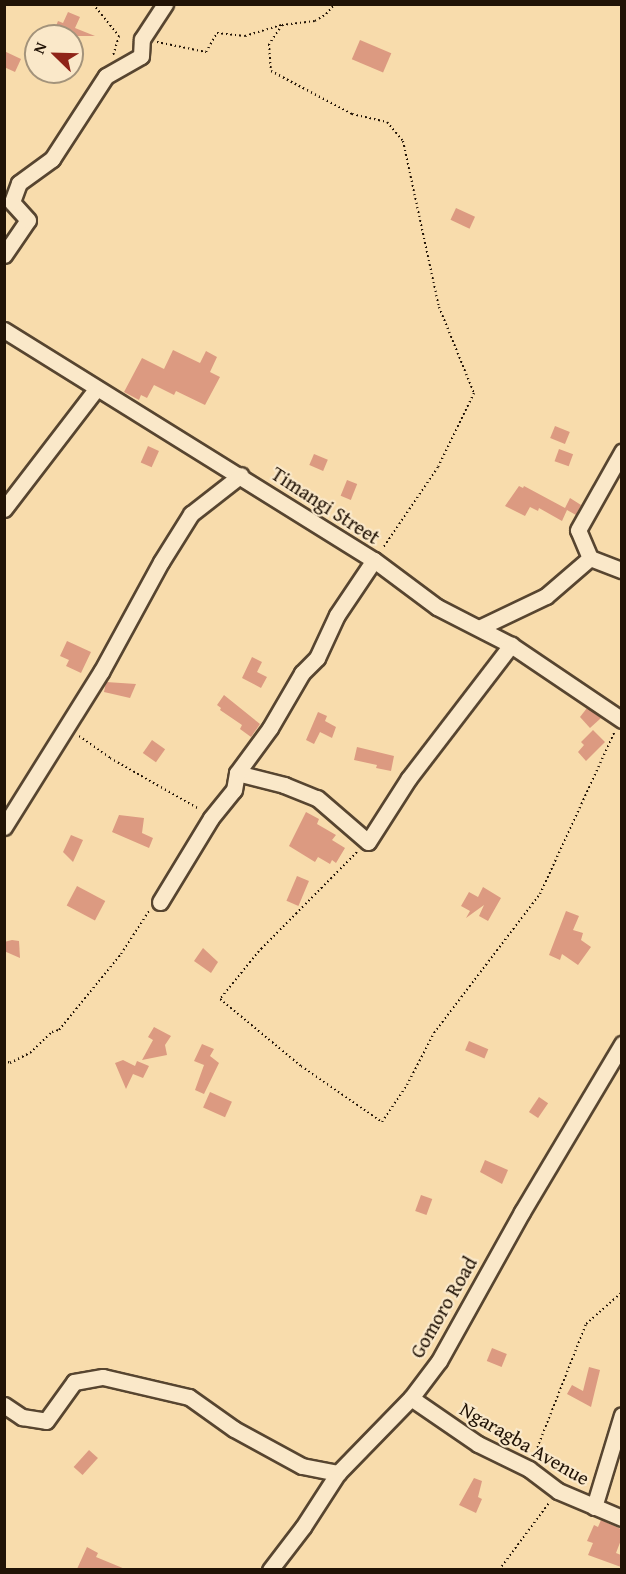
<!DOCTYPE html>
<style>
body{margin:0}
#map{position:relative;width:626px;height:1574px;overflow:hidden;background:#f8dcac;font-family:"Gentium Book Plus",serif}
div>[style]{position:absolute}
.building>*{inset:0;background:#dc9a81;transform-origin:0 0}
.path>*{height:2px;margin-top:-1px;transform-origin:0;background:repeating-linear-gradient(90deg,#211306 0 1.5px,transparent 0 4.5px)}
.roads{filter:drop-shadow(2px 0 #574530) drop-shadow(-2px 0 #574530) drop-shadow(0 2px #574530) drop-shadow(0 -2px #574530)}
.minor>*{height:15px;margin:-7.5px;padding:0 7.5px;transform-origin:7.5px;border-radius:7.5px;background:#fae8c9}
span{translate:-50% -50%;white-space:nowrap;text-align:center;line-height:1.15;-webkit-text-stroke:4.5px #fae8c9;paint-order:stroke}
.street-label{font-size:20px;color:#211306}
.frame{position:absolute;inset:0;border:6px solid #211306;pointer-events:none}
.north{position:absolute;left:24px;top:24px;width:60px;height:60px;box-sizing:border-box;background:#fae8c9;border:2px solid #a3937b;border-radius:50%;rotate:293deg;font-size:16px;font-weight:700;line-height:24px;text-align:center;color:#211306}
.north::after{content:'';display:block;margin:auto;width:21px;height:27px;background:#8f2418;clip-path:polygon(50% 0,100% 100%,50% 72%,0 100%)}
</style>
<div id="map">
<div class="building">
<i style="clip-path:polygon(68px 12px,80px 17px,75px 28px,95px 36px,52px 36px,58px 21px,63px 23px)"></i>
<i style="left:360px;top:40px;width:34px;height:21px;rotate:23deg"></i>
<i style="clip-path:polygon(4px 51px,21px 59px,15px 72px,4px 67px)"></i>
<i style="left:456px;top:208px;width:21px;height:13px;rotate:25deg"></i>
<i style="clip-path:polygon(173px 350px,200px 363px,206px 351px,217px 357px,210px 372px,220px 377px,205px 405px,176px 391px,174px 395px,154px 385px,147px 398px,141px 395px,139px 400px,124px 392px,142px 358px,164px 369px)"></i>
<i style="left:555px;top:426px;width:16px;height:13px;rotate:22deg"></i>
<i style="left:148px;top:446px;width:12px;height:18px;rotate:24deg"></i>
<i style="left:559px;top:449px;width:15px;height:13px;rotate:20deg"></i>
<i style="left:314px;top:454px;width:15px;height:12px;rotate:23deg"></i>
<i style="left:347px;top:480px;width:11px;height:17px;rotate:22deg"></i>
<i style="clip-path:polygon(519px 486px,523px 488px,524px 486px,565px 508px,570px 498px,581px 505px,576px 515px,567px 510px,562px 521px,539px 508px,538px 511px,530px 507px,525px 516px,505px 506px)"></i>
<i style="clip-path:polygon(67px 641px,91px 652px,81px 673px,66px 666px,69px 660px,60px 656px)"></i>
<i style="clip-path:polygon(252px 657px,262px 662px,257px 672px,267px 677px,261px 688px,242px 678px)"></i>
<i style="clip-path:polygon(106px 682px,136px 684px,130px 698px,104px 692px)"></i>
<i style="clip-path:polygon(224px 695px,260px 724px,251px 737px,240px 729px,242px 725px,220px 710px,221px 708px,217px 705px)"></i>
<i style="clip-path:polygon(587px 708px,601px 718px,590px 728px,580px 717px)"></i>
<i style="clip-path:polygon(318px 712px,327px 716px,325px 721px,336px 727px,332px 738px,320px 732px,314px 744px,306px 740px)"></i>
<i style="clip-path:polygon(593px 730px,605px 742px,586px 761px,578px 752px,584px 745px,581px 742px)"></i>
<i style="left:152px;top:740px;width:16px;height:16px;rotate:35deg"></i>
<i style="clip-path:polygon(357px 747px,394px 756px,391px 771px,376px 768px,377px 765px,354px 760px)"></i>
<i style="clip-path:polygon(306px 812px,319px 819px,317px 824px,336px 835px,332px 840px,345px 848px,336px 863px,332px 860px,330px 864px,318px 857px,315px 862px,289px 846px)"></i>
<i style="clip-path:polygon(119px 815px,144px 818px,142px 833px,153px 838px,149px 848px,112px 832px)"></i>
<i style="clip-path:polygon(71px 835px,83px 840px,73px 862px,63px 852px)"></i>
<i style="left:297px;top:876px;width:13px;height:27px;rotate:23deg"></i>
<i style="left:77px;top:886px;width:32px;height:22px;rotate:28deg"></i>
<i style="clip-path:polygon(483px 887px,501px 898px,488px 921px,479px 916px,484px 905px,466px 918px,470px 911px,461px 906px,469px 892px,478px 897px)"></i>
<i style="clip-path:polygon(566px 911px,579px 916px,573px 930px,583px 933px,581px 940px,591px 947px,578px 965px,562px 954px,560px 960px,549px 955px)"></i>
<i style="clip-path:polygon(12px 940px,19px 941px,20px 958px,4px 951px,4px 942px)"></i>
<i style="clip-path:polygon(203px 948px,218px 962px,211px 973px,194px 961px)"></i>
<i style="clip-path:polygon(154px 1027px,171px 1036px,165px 1045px,167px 1055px,142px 1060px,153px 1040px,148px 1037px)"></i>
<i style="left:469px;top:1041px;width:21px;height:10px;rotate:23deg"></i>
<i style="clip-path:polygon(202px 1044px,214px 1049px,210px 1056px,219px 1063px,204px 1094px,195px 1090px,204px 1065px,194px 1061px)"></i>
<i style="clip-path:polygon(123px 1060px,135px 1066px,137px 1061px,149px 1066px,143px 1078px,133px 1074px,126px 1089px,115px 1063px)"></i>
<i style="left:210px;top:1092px;width:24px;height:17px;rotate:24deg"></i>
<i style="left:539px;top:1097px;width:11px;height:18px;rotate:34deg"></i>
<i style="clip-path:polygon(485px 1160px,508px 1170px,502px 1184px,480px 1172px)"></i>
<i style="left:421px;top:1195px;width:12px;height:17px;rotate:20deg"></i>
<i style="left:492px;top:1348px;width:16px;height:14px;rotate:22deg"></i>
<i style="clip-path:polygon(589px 1367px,600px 1370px,591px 1407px,567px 1394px,572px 1385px,583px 1391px)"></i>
<i style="left:89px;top:1450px;width:12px;height:23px;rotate:42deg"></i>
<i style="clip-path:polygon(474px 1478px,482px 1481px,478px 1497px,482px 1499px,476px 1513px,459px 1505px)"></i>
<i style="clip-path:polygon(601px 1520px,621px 1529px,621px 1540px,616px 1553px,621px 1555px,621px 1567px,588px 1555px,593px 1543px,587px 1541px,594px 1525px,598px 1527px)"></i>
<i style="clip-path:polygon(87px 1547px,98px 1553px,96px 1557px,125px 1569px,77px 1569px)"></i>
</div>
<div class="path">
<i style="left:93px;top:4px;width:41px;rotate:50.9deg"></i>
<i style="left:119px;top:36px;width:21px;rotate:107deg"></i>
<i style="left:282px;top:25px;width:33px;rotate:-7deg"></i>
<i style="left:315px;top:21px;width:13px;rotate:-32deg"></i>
<i style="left:326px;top:14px;width:13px;rotate:-48deg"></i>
<i style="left:157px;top:42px;width:50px;rotate:11.5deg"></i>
<i style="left:206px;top:52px;width:22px;rotate:-60deg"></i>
<i style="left:217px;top:33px;width:28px;rotate:6deg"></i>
<i style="left:245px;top:36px;width:39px;rotate:-17deg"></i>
<i style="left:282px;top:25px;width:23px;rotate:124deg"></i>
<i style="left:269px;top:44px;width:27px;rotate:86deg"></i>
<i style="left:271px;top:71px;width:92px;rotate:28deg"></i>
<i style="left:352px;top:114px;width:36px;rotate:13deg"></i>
<i style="left:387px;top:122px;width:25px;rotate:50deg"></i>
<i style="left:403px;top:141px;width:170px;rotate:77.8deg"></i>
<i style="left:439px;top:307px;width:93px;rotate:67.9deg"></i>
<i style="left:474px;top:393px;width:82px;rotate:115.9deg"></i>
<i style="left:438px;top:467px;width:98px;rotate:124.2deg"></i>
<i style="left:79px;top:736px;width:38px;rotate:35deg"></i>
<i style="left:110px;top:758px;width:103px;rotate:29.8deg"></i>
<i style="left:357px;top:852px;width:139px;rotate:134.7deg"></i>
<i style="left:259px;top:951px;width:62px;rotate:129.1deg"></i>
<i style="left:220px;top:999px;width:105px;rotate:39.6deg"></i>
<i style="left:301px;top:1066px;width:98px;rotate:34.7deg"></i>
<i style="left:382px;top:1122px;width:45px;rotate:-56deg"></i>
<i style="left:407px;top:1085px;width:59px;rotate:-62.6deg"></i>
<i style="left:434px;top:1033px;width:175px;rotate:-52.7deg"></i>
<i style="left:540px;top:894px;width:179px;rotate:-65.3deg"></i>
<i style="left:4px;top:1060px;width:7px;rotate:27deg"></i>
<i style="left:10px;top:1063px;width:22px;rotate:-27deg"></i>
<i style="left:30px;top:1053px;width:30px;rotate:-44deg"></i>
<i style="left:52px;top:1032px;width:7px;rotate:-16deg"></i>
<i style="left:59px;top:1030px;width:98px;rotate:-50.8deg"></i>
<i style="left:121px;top:954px;width:51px;rotate:-56.9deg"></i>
<i style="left:534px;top:1456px;width:142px;rotate:-68.5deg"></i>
<i style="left:586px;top:1324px;width:48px;rotate:-41.6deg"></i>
<i style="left:499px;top:1570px;width:84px;rotate:-53.3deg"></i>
</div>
<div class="roads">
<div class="minor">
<i style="left:4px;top:255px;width:42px;rotate:-55.6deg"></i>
<i style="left:28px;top:220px;width:24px;rotate:-132deg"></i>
<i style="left:12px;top:202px;width:20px;rotate:-70deg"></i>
<i style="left:19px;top:183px;width:41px;rotate:-36deg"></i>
<i style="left:52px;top:159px;width:99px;rotate:-57deg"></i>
<i style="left:106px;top:76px;width:40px;rotate:-29.7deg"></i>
<i style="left:141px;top:56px;width:17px;rotate:-87deg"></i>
<i style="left:142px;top:39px;width:42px;rotate:-56.7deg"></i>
<i style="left:4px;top:330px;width:436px;rotate:31.9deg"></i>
<i style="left:374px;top:560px;width:79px;rotate:36.7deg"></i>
<i style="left:437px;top:607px;width:83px;rotate:27.2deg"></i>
<i style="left:511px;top:645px;width:134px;rotate:34deg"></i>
<i style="left:4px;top:509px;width:151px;rotate:-52.5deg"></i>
<i style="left:590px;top:558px;width:30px;rotate:-113deg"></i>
<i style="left:578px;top:530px;width:90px;rotate:-60.6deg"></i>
<i style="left:481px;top:627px;width:72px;rotate:-25.5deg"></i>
<i style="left:546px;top:596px;width:58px;rotate:-40.8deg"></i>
<i style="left:590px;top:558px;width:34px;rotate:21deg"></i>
<i style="left:237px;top:773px;width:49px;rotate:14.3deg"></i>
<i style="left:284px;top:785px;width:35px;rotate:22deg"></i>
<i style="left:317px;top:798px;width:67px;rotate:40.8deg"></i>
<i style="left:368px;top:842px;width:76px;rotate:-57.4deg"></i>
<i style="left:409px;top:778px;width:168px;rotate:-52.5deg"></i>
<i style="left:4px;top:827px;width:183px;rotate:-58deg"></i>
<i style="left:101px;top:672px;width:125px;rotate:-61.4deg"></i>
<i style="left:161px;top:562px;width:57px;rotate:-58deg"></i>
<i style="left:191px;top:514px;width:63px;rotate:-38deg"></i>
<i style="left:160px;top:902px;width:98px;rotate:-58.7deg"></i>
<i style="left:211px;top:818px;width:36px;rotate:-51deg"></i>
<i style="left:234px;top:790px;width:17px;rotate:-80deg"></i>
<i style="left:237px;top:773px;width:56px;rotate:-53.7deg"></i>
<i style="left:270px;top:728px;width:64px;rotate:-59.8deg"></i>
<i style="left:302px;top:673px;width:21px;rotate:-45deg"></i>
<i style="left:317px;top:658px;width:47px;rotate:-65.1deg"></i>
<i style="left:337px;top:615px;width:66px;rotate:-56.1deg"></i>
<i style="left:411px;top:1398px;width:81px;rotate:34.5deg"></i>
<i style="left:478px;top:1444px;width:57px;rotate:26.1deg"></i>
<i style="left:529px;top:1469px;width:36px;rotate:37deg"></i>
<i style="left:558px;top:1491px;width:69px;rotate:22.9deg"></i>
<i style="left:4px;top:1405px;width:22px;rotate:34deg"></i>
<i style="left:22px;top:1417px;width:24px;rotate:9deg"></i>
<i style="left:46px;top:1421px;width:48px;rotate:-54.3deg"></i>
<i style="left:74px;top:1382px;width:29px;rotate:-10deg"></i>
<i style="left:103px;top:1377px;width:88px;rotate:13.1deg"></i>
<i style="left:189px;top:1397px;width:55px;rotate:35.4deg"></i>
<i style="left:234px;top:1429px;width:77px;rotate:28.6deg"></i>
<i style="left:302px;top:1466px;width:37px;rotate:11deg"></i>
<i style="left:594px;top:1507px;width:96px;rotate:-73.1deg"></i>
<i style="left:270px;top:1570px;width:54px;rotate:-52.5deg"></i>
<i style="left:303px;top:1527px;width:64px;rotate:-57.1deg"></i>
<i style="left:338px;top:1473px;width:105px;rotate:-45.8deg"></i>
<i style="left:411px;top:1398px;width:46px;rotate:-52.9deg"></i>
<i style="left:439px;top:1361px;width:171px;rotate:-60.9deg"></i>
<i style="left:522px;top:1212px;width:196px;rotate:-59.2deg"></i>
</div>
</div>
<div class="street-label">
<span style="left:326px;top:505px;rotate:33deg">Timangi Street</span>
<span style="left:443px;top:1307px;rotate:-60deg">Gomoro Road</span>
<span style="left:525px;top:1443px;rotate:30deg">Ngaragba Avenue</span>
</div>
<div class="frame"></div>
<div class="north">N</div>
</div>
